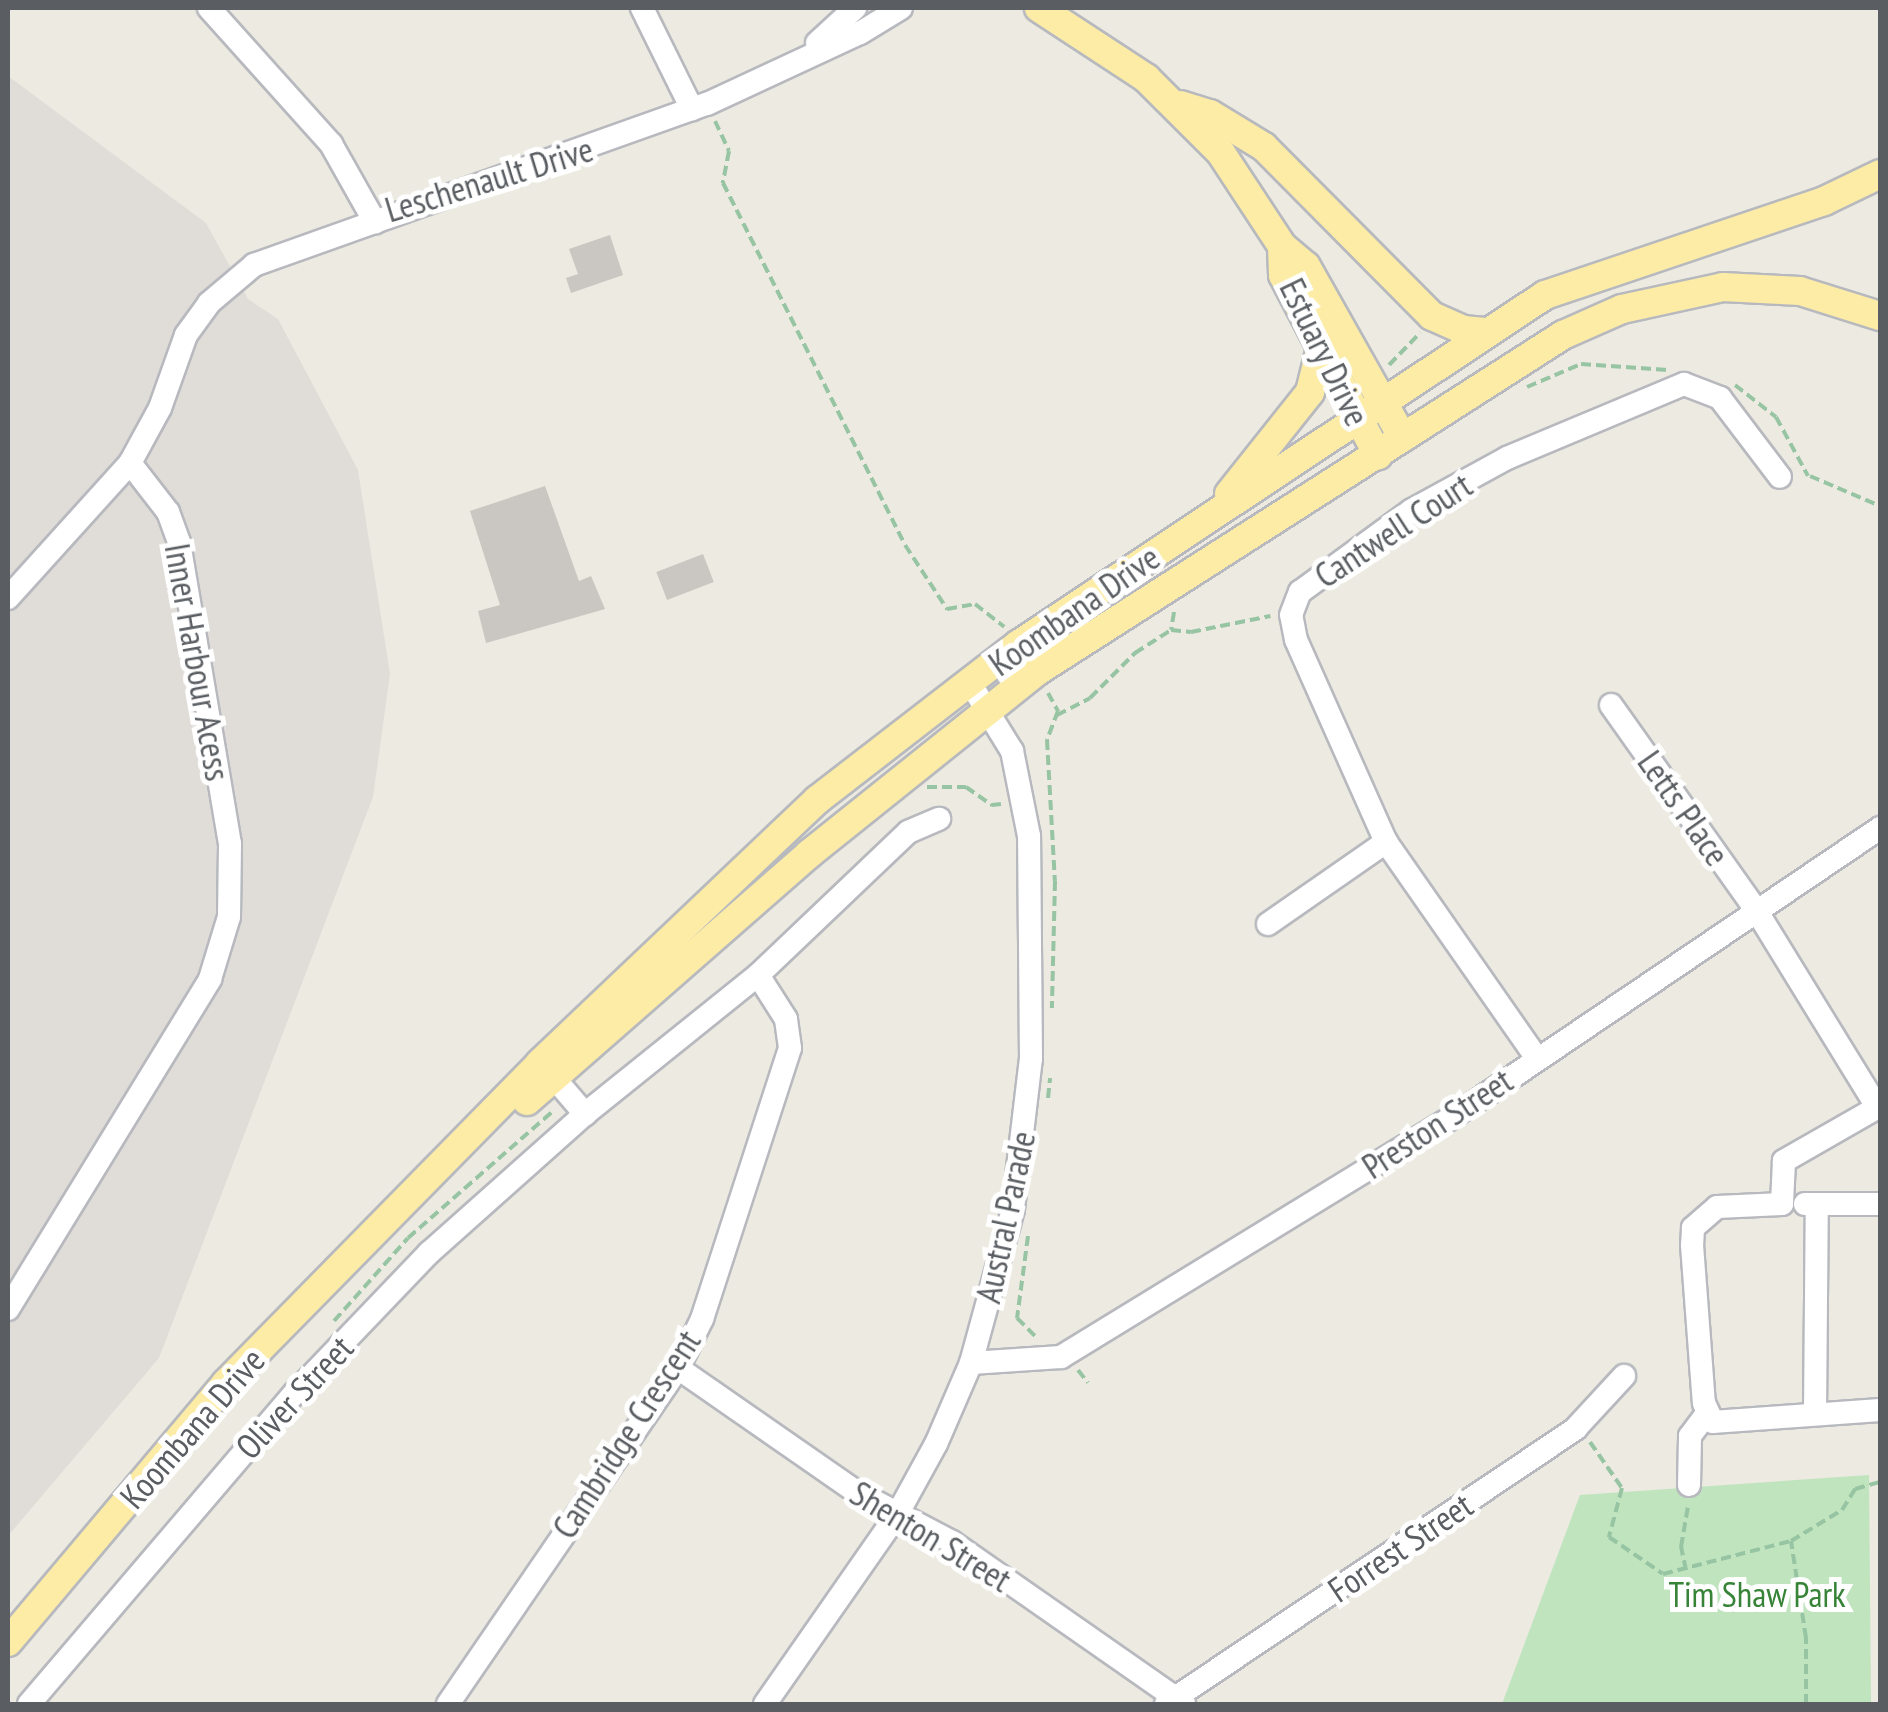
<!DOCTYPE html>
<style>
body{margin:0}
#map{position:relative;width:1888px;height:1712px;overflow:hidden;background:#eceae1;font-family:"PT Sans Narrow",sans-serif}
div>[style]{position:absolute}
.industrial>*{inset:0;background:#e0ddd9}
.green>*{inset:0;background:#bfe4be}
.building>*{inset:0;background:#cac6c1;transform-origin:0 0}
.path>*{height:4px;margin-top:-2px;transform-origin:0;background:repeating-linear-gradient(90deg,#97c4a2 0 10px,transparent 0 15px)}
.roads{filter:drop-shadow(2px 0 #b7b9be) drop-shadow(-2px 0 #b7b9be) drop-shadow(0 2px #b7b9be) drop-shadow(0 -2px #b7b9be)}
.minor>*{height:22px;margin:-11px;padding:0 11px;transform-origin:11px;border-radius:11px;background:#fff}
.major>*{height:28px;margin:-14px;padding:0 14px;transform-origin:14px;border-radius:14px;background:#fdeca6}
span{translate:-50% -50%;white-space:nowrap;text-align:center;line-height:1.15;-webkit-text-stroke:10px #fff;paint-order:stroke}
.street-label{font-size:35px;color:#5a5e62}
.park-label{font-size:35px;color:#378438}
.frame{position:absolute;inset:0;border:10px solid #5a5e62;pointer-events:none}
</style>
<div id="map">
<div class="industrial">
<i style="clip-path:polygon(8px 76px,206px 223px,248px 299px,278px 319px,358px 470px,390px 674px,373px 797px,159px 1358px,8px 1536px)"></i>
</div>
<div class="green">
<i style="clip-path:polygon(1869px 1475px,1871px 1704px,1502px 1704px,1580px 1495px)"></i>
</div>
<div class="building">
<i style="clip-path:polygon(610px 235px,623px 275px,571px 293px,566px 278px,578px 274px,569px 249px)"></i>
<i style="clip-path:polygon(545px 486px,579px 581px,591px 576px,605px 609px,486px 643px,478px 611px,500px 605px,470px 511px)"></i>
<i style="left:703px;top:554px;width:30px;height:50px;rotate:69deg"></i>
</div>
<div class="path">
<i style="left:715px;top:121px;width:33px;rotate:65deg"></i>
<i style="left:729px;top:151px;width:33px;rotate:101deg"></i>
<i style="left:723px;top:183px;width:405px;rotate:63.3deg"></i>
<i style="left:905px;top:545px;width:77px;rotate:56.7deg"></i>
<i style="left:947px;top:609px;width:28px;rotate:-10deg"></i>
<i style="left:975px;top:604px;width:37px;rotate:38deg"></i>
<i style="left:1389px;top:365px;width:45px;rotate:-45.9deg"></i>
<i style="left:1735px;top:385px;width:52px;rotate:38deg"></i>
<i style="left:1776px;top:417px;width:67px;rotate:61.5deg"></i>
<i style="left:1527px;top:387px;width:59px;rotate:-23.1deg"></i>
<i style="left:1581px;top:364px;width:87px;rotate:3.9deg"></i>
<i style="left:1810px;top:476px;width:76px;rotate:23.2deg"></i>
<i style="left:1174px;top:612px;width:18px;rotate:99deg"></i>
<i style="left:1171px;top:630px;width:20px;rotate:6deg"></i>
<i style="left:1191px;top:632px;width:81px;rotate:-11.4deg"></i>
<i style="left:1048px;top:693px;width:21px;rotate:61deg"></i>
<i style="left:1058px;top:711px;width:31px;rotate:111deg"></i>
<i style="left:1047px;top:740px;width:141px;rotate:86.8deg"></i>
<i style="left:1055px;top:881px;width:127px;rotate:91.4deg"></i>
<i style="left:1057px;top:715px;width:37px;rotate:-27deg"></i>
<i style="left:1090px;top:698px;width:64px;rotate:-45deg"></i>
<i style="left:1135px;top:653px;width:43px;rotate:-32.6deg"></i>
<i style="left:927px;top:787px;width:39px"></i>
<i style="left:966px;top:787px;width:32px;rotate:35deg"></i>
<i style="left:992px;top:805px;width:9px;rotate:-6deg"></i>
<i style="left:1048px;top:1098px;width:20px;rotate:-84deg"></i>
<i style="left:1028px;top:1236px;width:83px;rotate:97.6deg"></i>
<i style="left:1017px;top:1318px;width:27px;rotate:45deg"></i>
<i style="left:334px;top:1321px;width:111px;rotate:-48.3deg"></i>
<i style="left:408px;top:1238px;width:194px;rotate:-41.2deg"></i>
<i style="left:1078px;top:1370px;width:16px;rotate:52deg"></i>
<i style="left:1590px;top:1442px;width:56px;rotate:55.2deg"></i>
<i style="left:1622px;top:1488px;width:51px;rotate:104.9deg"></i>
<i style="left:1609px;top:1537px;width:65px;rotate:34.4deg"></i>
<i style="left:1663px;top:1574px;width:132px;rotate:-14.5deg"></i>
<i style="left:1686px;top:1570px;width:24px;rotate:-102deg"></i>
<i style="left:1681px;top:1547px;width:42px;rotate:-80.3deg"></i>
<i style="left:1806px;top:1704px;width:66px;rotate:-90deg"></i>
<i style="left:1806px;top:1638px;width:98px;rotate:-98.8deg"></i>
<i style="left:1791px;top:1541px;width:60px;rotate:-31.3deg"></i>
<i style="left:1842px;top:1510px;width:25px;rotate:-58deg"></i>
<i style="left:1855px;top:1489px;width:26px;rotate:-16deg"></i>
</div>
<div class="roads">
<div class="minor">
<i style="left:209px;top:8px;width:183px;rotate:48.1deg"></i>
<i style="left:331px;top:144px;width:90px;rotate:60.6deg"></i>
<i style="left:642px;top:8px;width:113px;rotate:63.7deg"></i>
<i style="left:817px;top:43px;width:52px;rotate:-42.6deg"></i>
<i style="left:8px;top:598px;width:182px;rotate:-47.9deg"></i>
<i style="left:1611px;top:705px;width:251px;rotate:54.7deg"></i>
<i style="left:1756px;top:910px;width:233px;rotate:58.4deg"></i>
<i style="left:1268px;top:924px;width:144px;rotate:-34.8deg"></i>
<i style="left:1536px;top:1057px;width:262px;rotate:-124.9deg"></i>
<i style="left:1386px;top:842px;width:221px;rotate:-114deg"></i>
<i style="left:1296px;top:640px;width:25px;rotate:-101deg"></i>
<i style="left:1291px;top:615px;width:25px;rotate:-69deg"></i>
<i style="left:1300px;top:592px;width:139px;rotate:-36.2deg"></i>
<i style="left:1412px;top:510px;width:108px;rotate:-28.7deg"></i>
<i style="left:1507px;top:458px;width:192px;rotate:-22.7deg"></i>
<i style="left:1684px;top:384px;width:39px;rotate:21deg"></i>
<i style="left:1720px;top:398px;width:99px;rotate:52.8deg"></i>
<i style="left:543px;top:1065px;width:65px;rotate:49.4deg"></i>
<i style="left:1880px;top:1106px;width:111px;rotate:150.2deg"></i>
<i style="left:1784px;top:1161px;width:43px;rotate:92.7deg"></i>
<i style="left:1782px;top:1204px;width:65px;rotate:177.4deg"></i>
<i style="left:1717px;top:1207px;width:32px;rotate:139deg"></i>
<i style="left:1693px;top:1228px;width:17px;rotate:93deg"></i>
<i style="left:1692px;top:1245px;width:158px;rotate:85.7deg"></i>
<i style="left:1704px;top:1403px;width:21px;rotate:65deg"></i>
<i style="left:1713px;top:1422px;width:167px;rotate:-4.1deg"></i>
<i style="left:1805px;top:1204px;width:75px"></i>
<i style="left:8px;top:1309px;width:387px;rotate:-58.5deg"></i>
<i style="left:210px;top:979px;width:65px;rotate:-73deg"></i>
<i style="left:229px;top:917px;width:73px;rotate:-89.2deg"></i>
<i style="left:230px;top:844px;width:306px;rotate:-99.6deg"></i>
<i style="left:179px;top:542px;width:32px;rotate:-110deg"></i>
<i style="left:168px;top:512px;width:62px;rotate:-127.8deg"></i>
<i style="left:130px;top:463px;width:63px;rotate:-61.4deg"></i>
<i style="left:160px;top:408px;width:77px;rotate:-70.4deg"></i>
<i style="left:186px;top:335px;width:39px;rotate:-54deg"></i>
<i style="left:209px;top:303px;width:59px;rotate:-40.2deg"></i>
<i style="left:254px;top:265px;width:481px;rotate:-19.6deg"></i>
<i style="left:707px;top:104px;width:169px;rotate:-24.9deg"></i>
<i style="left:860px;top:33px;width:48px;rotate:-31.4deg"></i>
<i style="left:971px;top:1363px;width:90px;rotate:-3.8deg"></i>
<i style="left:1061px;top:1357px;width:463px;rotate:-31.5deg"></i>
<i style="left:1456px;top:1115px;width:512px;rotate:-34.09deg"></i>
<i style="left:678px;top:1368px;width:216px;rotate:34.8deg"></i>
<i style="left:855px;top:1491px;width:110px;rotate:27.7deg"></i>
<i style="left:952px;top:1542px;width:283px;rotate:34.9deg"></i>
<i style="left:1815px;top:1413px;width:209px;rotate:-89.5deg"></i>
<i style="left:1689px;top:1485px;width:49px;rotate:-88.8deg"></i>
<i style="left:1690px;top:1436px;width:26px;rotate:-53deg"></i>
<i style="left:29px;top:1704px;width:409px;rotate:-49.5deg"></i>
<i style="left:295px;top:1393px;width:194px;rotate:-46.3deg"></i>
<i style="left:429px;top:1253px;width:209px;rotate:-41.7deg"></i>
<i style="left:585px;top:1114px;width:222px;rotate:-38.8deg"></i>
<i style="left:758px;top:975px;width:207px;rotate:-43.6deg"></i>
<i style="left:908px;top:832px;width:34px;rotate:-23deg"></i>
<i style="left:448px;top:1704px;width:407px;rotate:-55.6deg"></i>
<i style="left:678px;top:1368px;width:55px;rotate:-63.9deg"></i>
<i style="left:702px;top:1319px;width:285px;rotate:-72deg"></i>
<i style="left:790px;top:1048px;width:29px;rotate:-98deg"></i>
<i style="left:786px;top:1019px;width:52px;rotate:-122.5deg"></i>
<i style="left:765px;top:1704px;width:233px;rotate:-55.1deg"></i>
<i style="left:898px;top:1513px;width:79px;rotate:-61.2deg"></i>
<i style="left:936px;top:1444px;width:88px;rotate:-66.6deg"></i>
<i style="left:971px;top:1363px;width:160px;rotate:-74.7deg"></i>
<i style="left:1013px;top:1209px;width:151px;rotate:-83.2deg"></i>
<i style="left:1031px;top:1059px;width:223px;rotate:-90.5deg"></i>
<i style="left:1029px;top:836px;width:87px;rotate:-101.3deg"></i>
<i style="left:1012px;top:751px;width:80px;rotate:-121.7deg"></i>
<i style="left:1166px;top:1704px;width:494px;rotate:-33.9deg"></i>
<i style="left:1576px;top:1428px;width:71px;rotate:-47.3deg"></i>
</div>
<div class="major">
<i style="left:1039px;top:8px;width:128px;rotate:33.2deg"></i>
<i style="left:1146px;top:78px;width:106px;rotate:45deg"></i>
<i style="left:1221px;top:153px;width:111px;rotate:56.7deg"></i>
<i style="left:1282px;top:246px;width:31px;rotate:40deg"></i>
<i style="left:1306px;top:266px;width:197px;rotate:60.6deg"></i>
<i style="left:1180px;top:105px;width:31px;rotate:17deg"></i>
<i style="left:1210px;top:114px;width:63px;rotate:31.4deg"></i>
<i style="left:1264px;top:147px;width:238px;rotate:45.2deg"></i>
<i style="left:1432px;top:316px;width:34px;rotate:24deg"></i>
<i style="left:1463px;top:330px;width:25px;rotate:5deg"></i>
<i style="left:1282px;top:246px;width:29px;rotate:88deg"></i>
<i style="left:1283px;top:275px;width:204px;rotate:62.2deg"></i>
<i style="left:1229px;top:494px;width:130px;rotate:-51.5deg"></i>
<i style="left:1310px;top:392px;width:41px;rotate:-76deg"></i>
<i style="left:527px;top:1101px;width:375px;rotate:-41.2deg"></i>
<i style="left:809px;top:854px;width:291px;rotate:-38.7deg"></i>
<i style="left:1036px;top:672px;width:626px;rotate:-32.6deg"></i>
<i style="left:1563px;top:335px;width:64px;rotate:-23.8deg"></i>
<i style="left:1622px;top:309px;width:103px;rotate:-12.3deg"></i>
<i style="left:1723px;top:287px;width:77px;rotate:3deg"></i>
<i style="left:1800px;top:291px;width:84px;rotate:17.4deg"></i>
<i style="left:8px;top:1642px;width:339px;rotate:-49.9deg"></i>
<i style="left:226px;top:1383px;width:448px;rotate:-45.5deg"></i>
<i style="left:540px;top:1063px;width:382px;rotate:-43.5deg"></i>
<i style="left:817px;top:800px;width:255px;rotate:-37.7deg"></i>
<i style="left:1019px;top:644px;width:631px;rotate:-33.56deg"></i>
<i style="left:1545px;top:295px;width:294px;rotate:-18.6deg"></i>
<i style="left:1824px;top:201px;width:62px;rotate:-25.7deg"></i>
</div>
</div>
<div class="street-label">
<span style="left:489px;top:179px;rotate:-17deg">Leschenault Drive</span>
<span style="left:1325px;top:352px;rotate:64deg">Estuary Drive</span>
<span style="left:1393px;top:530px;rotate:-33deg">Cantwell Court</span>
<span style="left:1074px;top:610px;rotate:-35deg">Koombana Drive</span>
<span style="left:198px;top:662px;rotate:80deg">Inner Harbour Acess</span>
<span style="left:1684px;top:808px;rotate:55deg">Letts Place</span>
<span style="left:1437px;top:1123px;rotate:-33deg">Preston Street</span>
<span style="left:1005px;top:1217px;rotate:-78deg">Austral Parade</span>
<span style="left:294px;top:1397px;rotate:-47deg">Oliver Street</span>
<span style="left:192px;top:1428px;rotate:-49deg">Koombana Drive</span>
<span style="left:626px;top:1434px;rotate:-57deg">Cambridge Crescent</span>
<span style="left:931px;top:1536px;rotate:31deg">Shenton Street</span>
<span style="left:1400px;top:1547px;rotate:-34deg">Forrest Street</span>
</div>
<div class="park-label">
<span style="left:1757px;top:1594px">Tim Shaw Park</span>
</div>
<div class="frame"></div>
</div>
